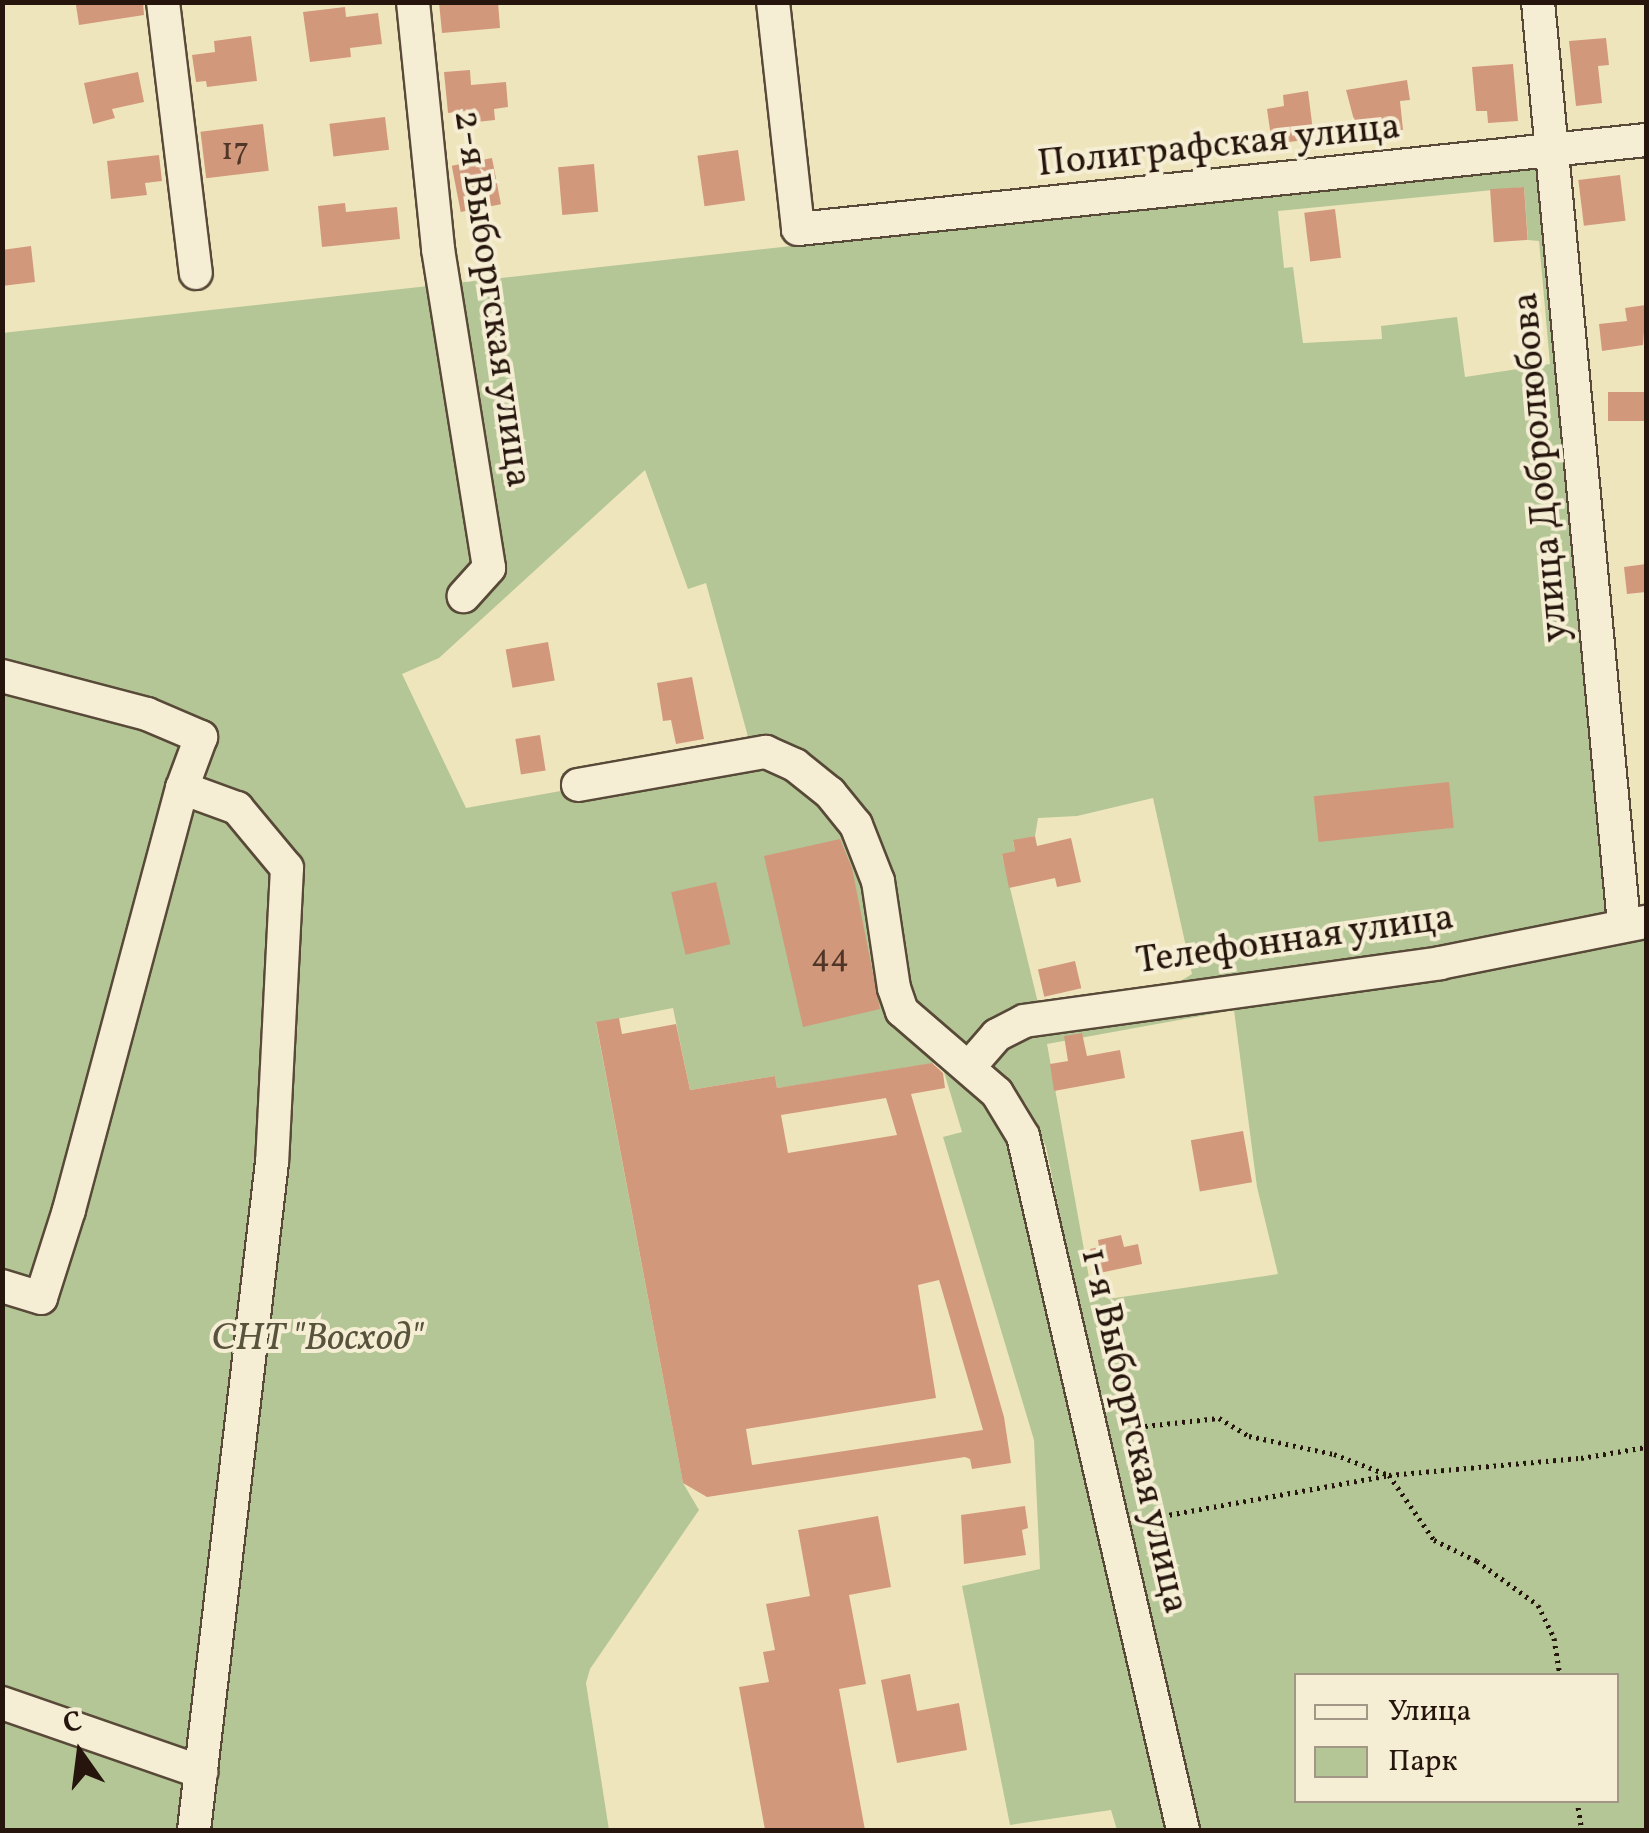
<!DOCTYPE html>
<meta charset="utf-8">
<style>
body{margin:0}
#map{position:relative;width:1649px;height:1833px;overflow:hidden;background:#efe5bd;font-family:Vollkorn,serif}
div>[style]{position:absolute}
.green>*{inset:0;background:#b4c695}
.building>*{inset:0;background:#d2987c;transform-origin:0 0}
.path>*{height:5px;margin-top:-2.5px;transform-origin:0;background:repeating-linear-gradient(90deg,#25150c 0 2.5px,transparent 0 7.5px)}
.roads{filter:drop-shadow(2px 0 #584938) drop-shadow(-2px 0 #584938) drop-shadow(0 2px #584938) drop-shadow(0 -2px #584938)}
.minor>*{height:32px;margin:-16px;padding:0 16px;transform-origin:16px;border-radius:16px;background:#f5eed4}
span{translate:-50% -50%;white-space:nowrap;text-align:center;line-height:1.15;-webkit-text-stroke:8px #f5eed4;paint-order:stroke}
.number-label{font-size:32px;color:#503628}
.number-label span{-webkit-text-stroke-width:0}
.street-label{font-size:38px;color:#25150c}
.park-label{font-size:38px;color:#57533c;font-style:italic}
.frame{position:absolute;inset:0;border:5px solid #25150c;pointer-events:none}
.legend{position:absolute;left:1294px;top:1673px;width:325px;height:130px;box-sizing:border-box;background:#f5eed4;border:2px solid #a29784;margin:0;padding:12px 18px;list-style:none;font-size:30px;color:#25150c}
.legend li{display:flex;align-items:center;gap:20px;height:50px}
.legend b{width:50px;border:2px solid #a29784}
.north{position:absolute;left:30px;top:1703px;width:100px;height:100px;-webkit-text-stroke:8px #f5eed4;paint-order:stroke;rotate:346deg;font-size:28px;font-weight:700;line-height:40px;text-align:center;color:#25150c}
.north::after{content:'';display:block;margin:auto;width:35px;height:45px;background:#25150c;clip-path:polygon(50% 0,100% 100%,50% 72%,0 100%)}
</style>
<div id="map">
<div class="green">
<i style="clip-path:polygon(evenodd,1544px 163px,1615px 919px,974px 1042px,1018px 1161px,1171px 1830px,1117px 1830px,1111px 1810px,1010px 1825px,962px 1586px,1040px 1569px,1034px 1440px,943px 1137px,962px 1132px,941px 1062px,785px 1087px,777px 1088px,775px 1076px,690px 1090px,673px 1008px,596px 1023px,683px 1483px,699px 1510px,590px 1669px,586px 1683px,609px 1830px,3px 1830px,2px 333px,1544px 163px,1524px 187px,1528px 240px,1539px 241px,1550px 364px,1465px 377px,1457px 317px,1381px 326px,1382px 339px,1303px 343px,1293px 267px,1284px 268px,1278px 211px,1524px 187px,1544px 163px,645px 470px,688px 589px,706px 583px,750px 744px,562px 773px,566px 790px,466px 808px,402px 674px,439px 658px,645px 470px,1544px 163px,1153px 798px,1192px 974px,1171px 987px,1039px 1007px,1002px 855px,1015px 851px,1013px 841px,1035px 836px,1038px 818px,1077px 816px,1153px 798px)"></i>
<i style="clip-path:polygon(evenodd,1646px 932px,1646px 1830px,1199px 1830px,1090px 1365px,1046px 1147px,1026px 1104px,985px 1066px,1014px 1037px,1646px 932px,1234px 1010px,1257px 1187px,1278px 1274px,1108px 1299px,1105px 1291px,1092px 1294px,1047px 1044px,1234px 1010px,1646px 932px,1296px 1676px,1616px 1676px,1616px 1800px,1296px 1800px,1296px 1676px)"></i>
</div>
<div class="building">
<i style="clip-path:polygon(96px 2px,143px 2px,144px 15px,79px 25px,76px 5px)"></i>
<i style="clip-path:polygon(439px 2px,498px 2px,500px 28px,442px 33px)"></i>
<i style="clip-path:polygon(345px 7px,346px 17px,378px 13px,382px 44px,350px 48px,351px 57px,310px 62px,303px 12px)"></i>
<i style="clip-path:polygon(251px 36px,257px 81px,207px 87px,206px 81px,196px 82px,192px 55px,215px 52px,214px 41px)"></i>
<i style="clip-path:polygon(1606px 38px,1609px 65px,1598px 66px,1602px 103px,1576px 106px,1569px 41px)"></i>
<i style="clip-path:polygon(1513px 64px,1518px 121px,1488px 123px,1487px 111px,1476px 111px,1472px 67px)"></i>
<i style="clip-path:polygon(470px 70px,471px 85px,506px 82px,508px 107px,494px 109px,495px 120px,476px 122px,475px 110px,448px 113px,444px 72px)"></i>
<i style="clip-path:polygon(138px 72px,144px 102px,112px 109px,115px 118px,93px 124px,84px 83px)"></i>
<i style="clip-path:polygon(1407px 80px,1410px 100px,1400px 101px,1403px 130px,1358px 135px,1346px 90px)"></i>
<i style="clip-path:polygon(1308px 91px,1314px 139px,1272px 144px,1267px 109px,1284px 106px,1283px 95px)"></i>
<i style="left:385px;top:117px;width:33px;height:56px;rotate:83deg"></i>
<i style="left:263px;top:124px;width:47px;height:63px;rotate:83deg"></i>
<i style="left:738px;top:150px;width:51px;height:41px;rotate:82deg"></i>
<i style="clip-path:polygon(159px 155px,162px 181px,145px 183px,147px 195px,111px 199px,107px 161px)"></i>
<i style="left:492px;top:158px;width:47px;height:41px;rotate:79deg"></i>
<i style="left:594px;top:164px;width:48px;height:36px;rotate:85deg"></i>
<i style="left:1620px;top:175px;width:46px;height:42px;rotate:83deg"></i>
<i style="left:1524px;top:187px;width:53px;height:34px;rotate:86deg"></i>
<i style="clip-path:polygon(345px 203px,346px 212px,397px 207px,400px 239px,322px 247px,318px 206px)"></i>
<i style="left:1335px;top:209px;width:49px;height:31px;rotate:83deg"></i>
<i style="clip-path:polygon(31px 246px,35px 282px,2px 286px,2px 250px)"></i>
<i style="clip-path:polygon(1646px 305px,1643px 345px,1602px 351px,1599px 324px,1627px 321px,1625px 308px)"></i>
<i style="left:1646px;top:392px;width:29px;height:38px;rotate:90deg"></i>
<i style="clip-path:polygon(1646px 564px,1646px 592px,1627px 594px,1624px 567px)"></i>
<i style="left:548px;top:642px;width:39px;height:43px;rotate:80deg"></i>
<i style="clip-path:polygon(692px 677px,704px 739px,676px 744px,671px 720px,663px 721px,657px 683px)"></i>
<i style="left:540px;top:735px;width:36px;height:25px;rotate:81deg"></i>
<i style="left:1449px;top:782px;width:46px;height:136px;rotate:84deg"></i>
<i style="clip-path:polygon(1035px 836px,1037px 846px,1071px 838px,1081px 882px,1057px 887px,1055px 878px,1009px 888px,1002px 854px,1015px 851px,1013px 840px)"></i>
<i style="clip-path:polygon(840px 839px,852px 868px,880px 1009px,803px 1027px,764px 856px)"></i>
<i style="left:716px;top:882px;width:64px;height:46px;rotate:77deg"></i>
<i style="left:1075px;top:961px;width:28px;height:38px;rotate:77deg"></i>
<i style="clip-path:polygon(evenodd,619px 1018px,622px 1034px,676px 1024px,690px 1090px,775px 1076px,777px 1088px,932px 1063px,943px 1073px,945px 1088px,911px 1094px,1004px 1417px,1011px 1463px,972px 1469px,970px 1459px,965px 1457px,707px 1497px,683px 1483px,596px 1022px,619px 1018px,886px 1098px,897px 1135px,788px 1153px,781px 1115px,886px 1098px,619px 1018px,939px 1280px,983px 1430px,752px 1465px,746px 1429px,936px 1398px,918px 1285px,939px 1280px)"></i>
<i style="clip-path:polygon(1082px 1033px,1087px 1056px,1120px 1050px,1125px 1078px,1054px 1091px,1050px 1064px,1068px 1061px,1064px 1036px)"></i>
<i style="left:1243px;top:1131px;width:52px;height:53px;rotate:80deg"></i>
<i style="clip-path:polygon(1121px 1235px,1124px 1247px,1138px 1244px,1142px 1264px,1095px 1274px,1090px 1249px,1099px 1247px,1098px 1240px)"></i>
<i style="clip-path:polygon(1025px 1506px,1028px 1528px,1022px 1530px,1026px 1555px,964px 1564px,961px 1515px)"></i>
<i style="clip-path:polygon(878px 1516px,891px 1587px,849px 1595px,866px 1684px,839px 1689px,865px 1830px,765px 1830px,739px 1687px,769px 1682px,763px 1652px,775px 1650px,766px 1604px,810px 1596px,798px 1530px)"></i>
<i style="clip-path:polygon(910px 1674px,917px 1711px,959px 1703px,967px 1750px,897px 1763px,881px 1680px)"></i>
</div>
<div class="path">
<i style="left:1119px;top:1422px;width:26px;rotate:9deg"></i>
<i style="left:1145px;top:1426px;width:74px;rotate:-6.2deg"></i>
<i style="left:1219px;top:1418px;width:35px;rotate:31deg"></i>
<i style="left:1249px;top:1436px;width:87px;rotate:12deg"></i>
<i style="left:1334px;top:1454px;width:59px;rotate:20.9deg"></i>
<i style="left:1389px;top:1475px;width:79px;rotate:55.3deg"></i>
<i style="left:1434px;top:1540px;width:48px;rotate:26deg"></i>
<i style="left:1477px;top:1561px;width:75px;rotate:35.8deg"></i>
<i style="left:1538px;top:1605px;width:37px;rotate:64deg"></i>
<i style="left:1554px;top:1638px;width:38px;rotate:81deg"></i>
<i style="left:1140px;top:1520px;width:253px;rotate:-10.2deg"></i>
<i style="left:1389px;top:1475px;width:193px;rotate:-5.1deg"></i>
<i style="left:1581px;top:1458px;width:66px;rotate:-9.6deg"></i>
<i style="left:1577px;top:1800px;width:30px;rotate:81deg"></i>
</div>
<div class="roads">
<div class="minor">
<i style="left:163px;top:2px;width:273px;rotate:83.1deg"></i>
<i style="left:413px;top:2px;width:248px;rotate:84.2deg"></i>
<i style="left:438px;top:249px;width:323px;rotate:80.9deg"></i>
<i style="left:489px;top:568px;width:38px;rotate:132deg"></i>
<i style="left:773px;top:2px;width:228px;rotate:83.7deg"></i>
<i style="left:798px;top:229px;width:853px;rotate:-5.99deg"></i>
<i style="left:1538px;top:2px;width:926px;rotate:84.67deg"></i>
<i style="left:2px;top:676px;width:150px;rotate:14.7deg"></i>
<i style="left:147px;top:714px;width:59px;rotate:23.1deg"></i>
<i style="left:201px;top:737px;width:54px;rotate:110.4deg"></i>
<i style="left:182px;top:788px;width:437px;rotate:105deg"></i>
<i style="left:69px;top:1210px;width:92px;rotate:107.7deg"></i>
<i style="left:41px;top:1298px;width:41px;rotate:-162.9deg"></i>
<i style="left:578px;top:785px;width:191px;rotate:-10deg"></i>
<i style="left:766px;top:752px;width:32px;rotate:24deg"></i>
<i style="left:795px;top:765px;width:45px;rotate:38.7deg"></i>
<i style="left:830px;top:793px;width:41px;rotate:50.9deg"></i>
<i style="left:856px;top:825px;width:60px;rotate:68.6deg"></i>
<i style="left:878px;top:881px;width:108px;rotate:81.5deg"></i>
<i style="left:894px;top:988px;width:24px;rotate:71deg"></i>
<i style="left:902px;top:1011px;width:125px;rotate:40.8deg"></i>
<i style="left:997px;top:1093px;width:50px;rotate:58.8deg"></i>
<i style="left:1023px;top:1136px;width:712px;rotate:77.02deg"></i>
<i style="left:182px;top:788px;width:59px;rotate:20deg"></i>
<i style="left:237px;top:808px;width:78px;rotate:50.2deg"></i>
<i style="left:287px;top:868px;width:294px;rotate:92.9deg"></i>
<i style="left:272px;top:1162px;width:673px;rotate:96.66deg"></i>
<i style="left:970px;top:1066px;width:41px;rotate:-48.9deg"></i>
<i style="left:997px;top:1035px;width:30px;rotate:-27deg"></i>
<i style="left:1024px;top:1021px;width:420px;rotate:-7.9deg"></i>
<i style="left:1440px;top:963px;width:210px;rotate:-11.3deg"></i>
<i style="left:2px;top:1703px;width:211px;rotate:19.1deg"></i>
</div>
</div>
<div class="number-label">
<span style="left:235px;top:151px">17</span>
<span style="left:830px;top:958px">44</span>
</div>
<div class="street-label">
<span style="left:1219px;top:147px;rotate:-6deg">Полиграфская улица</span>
<span style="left:491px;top:299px;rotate:82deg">2-я Выборгская улица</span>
<span style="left:1542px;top:467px;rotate:-95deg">улица Добролюбова</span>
<span style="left:1295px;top:941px;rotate:-8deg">Телефонная улица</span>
<span style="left:1133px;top:1431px;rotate:77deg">1-я Выборгская улица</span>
</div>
<div class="park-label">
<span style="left:317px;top:1340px">СНТ "Восход"</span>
</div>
<div class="frame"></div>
<ul class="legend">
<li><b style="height:12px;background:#f5eed4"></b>Улица</li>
<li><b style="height:28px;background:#b4c695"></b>Парк</li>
</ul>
<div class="north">С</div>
</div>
